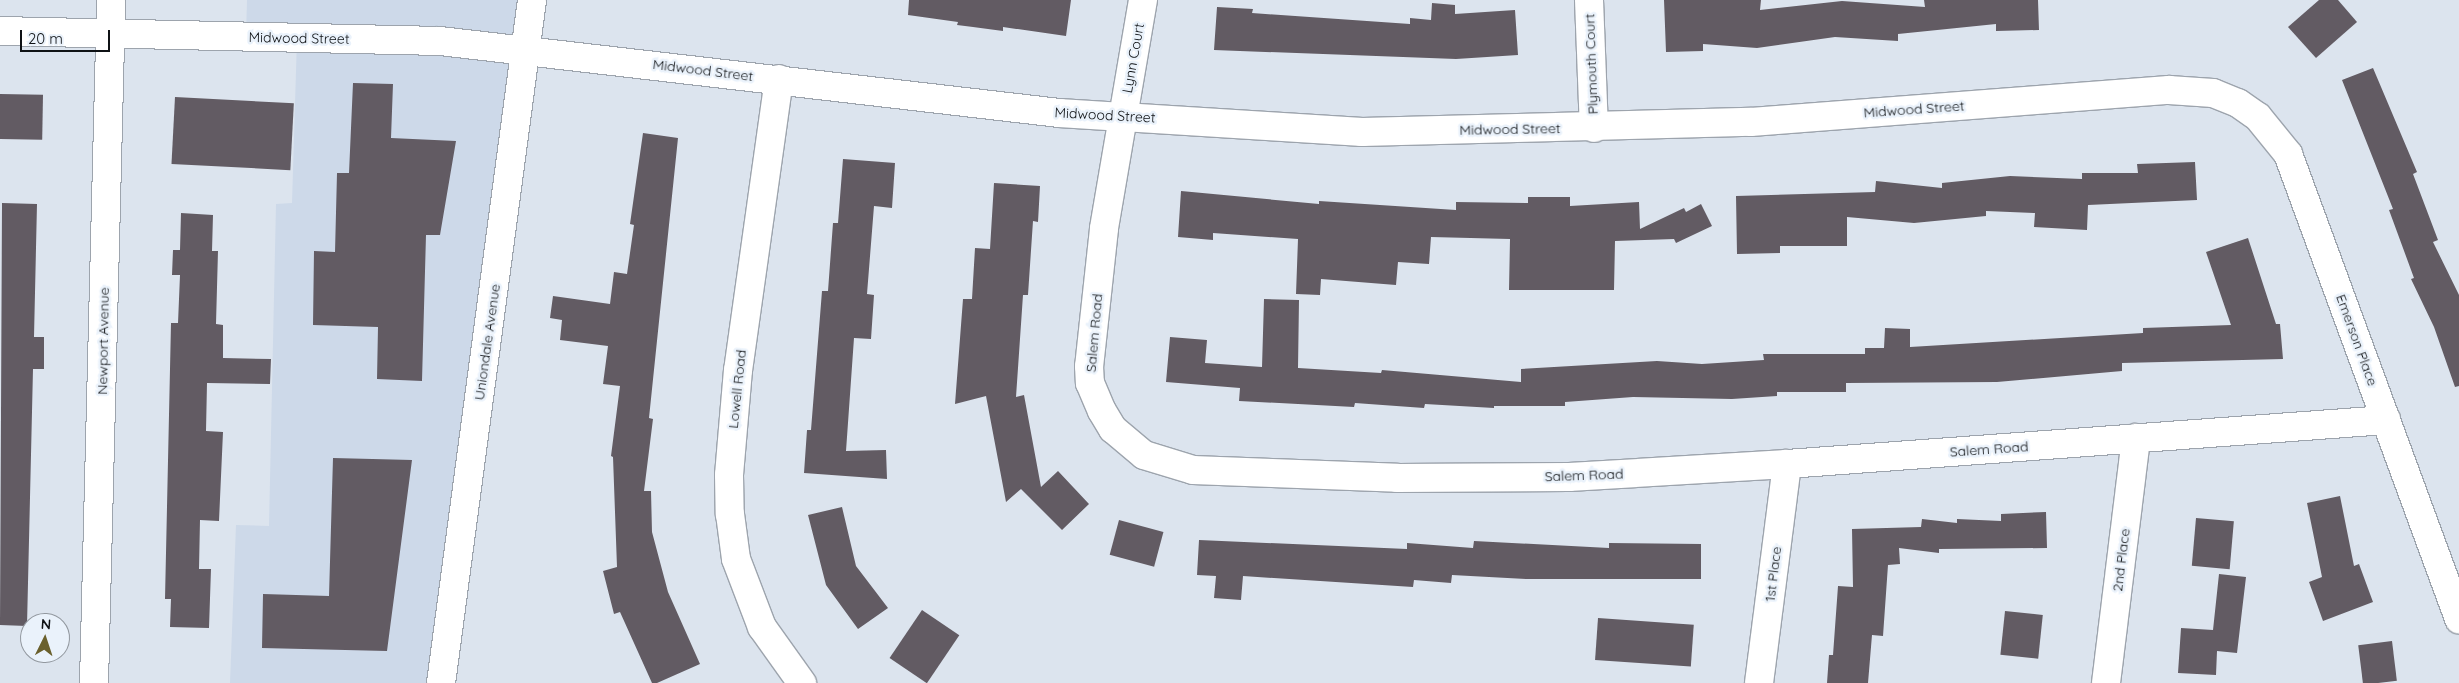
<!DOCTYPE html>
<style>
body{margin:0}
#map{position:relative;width:2459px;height:683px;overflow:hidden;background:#dce4ee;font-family:Quicksand,sans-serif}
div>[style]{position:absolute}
.built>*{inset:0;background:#cdd9e9}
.building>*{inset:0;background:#625b63;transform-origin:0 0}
.roads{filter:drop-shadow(1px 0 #9da4ad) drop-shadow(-1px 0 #9da4ad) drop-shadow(0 1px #9da4ad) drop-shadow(0 -1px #9da4ad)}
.street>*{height:28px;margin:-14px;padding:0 14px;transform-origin:14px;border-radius:14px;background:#fff}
.secondary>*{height:28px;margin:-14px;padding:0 14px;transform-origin:14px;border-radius:14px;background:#fff}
span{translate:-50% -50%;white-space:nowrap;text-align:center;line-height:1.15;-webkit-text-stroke:5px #eaf2fb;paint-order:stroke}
.street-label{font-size:14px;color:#0f1215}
.north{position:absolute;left:20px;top:613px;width:50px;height:50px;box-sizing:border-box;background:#eaf2fb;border:1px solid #92989f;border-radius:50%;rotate:4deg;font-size:14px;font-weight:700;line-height:20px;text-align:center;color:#0f1215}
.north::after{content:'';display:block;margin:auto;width:18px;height:22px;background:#6a602d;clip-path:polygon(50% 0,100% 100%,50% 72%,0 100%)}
.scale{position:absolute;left:20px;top:30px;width:90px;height:22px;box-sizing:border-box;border:2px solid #0f1215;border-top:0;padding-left:6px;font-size:15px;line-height:18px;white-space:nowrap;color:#0f1215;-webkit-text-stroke:4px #eaf2fb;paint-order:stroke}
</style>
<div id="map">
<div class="built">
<i style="clip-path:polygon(247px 0,532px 0,441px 683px,230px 683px,236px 525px,269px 526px,276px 204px,292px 203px,297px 38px,246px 37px)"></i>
</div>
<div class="building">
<i style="clip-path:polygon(909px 0,1071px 0,1066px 36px,1003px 27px,1003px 31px,973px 27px,957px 25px,958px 22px,908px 15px)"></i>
<i style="clip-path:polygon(1664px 0,1761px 0,1760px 10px,1842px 1px,1925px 7px,1924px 0,2038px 0,2039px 30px,1996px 31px,1996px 24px,1898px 34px,1898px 41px,1835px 37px,1757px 48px,1703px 44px,1703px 51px,1666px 52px)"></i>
<i style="clip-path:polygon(2319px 0,2338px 0,2357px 22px,2316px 58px,2288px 27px)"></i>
<i style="clip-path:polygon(1432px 3px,1455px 5px,1455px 14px,1515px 10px,1518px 55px,1456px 59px,1214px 50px,1217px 7px,1253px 9px,1252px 13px,1410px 24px,1410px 18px,1431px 20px)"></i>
<i style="clip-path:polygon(2373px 68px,2417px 172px,2413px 174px,2438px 240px,2433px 242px,2459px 295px,2459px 386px,2455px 387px,2434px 327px,2411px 279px,2414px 278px,2389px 210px,2393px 209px,2342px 80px)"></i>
<i style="clip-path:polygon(353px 83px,393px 84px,391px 138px,456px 141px,440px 235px,426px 235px,422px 381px,377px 379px,378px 327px,313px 325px,314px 251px,335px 252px,337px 173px,349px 173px)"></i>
<i style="left:0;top:94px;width:43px;height:45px;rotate:1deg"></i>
<i style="left:175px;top:97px;width:119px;height:67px;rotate:3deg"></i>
<i style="clip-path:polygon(643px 133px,678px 138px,649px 418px,653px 419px,644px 491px,651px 491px,652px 532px,668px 592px,700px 664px,657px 683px,652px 683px,620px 612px,614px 614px,603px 571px,617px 567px,613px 457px,611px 456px,620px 386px,603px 384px,608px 346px,560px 340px,562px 320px,550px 318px,553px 296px,610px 304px,614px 272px,627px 274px,634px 225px,630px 224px)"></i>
<i style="clip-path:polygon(843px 159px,895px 163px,892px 208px,874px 206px,867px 294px,874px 295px,871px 339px,854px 338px,846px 451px,886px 450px,887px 479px,804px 473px,807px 430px,811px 430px,822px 291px,828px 291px,833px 223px,838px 223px)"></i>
<i style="clip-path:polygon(2195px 162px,2197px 200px,2088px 205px,2087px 230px,2034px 227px,2035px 213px,1986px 211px,1986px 216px,1914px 223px,1847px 217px,1847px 246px,1780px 246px,1780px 253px,1737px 254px,1736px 196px,1875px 192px,1876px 181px,1942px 188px,1942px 183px,2010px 176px,2082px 179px,2082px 173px,2138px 173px,2137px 164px)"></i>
<i style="clip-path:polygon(994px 183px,1040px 186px,1038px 222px,1033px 221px,1028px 295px,1023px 295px,1016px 397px,1024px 395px,1041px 487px,1058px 471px,1089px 504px,1062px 530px,1021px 489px,1006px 502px,986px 396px,955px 404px,963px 299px,972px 299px,975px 248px,990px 249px)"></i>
<i style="clip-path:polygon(1181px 191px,1319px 204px,1319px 201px,1456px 210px,1456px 202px,1528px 203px,1528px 197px,1570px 197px,1570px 206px,1639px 202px,1640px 229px,1684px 208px,1686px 212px,1701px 204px,1712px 226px,1676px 243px,1674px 239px,1615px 241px,1614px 290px,1509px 290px,1510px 239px,1431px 237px,1429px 264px,1398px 262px,1396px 285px,1321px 279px,1320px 295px,1296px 294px,1298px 239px,1213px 233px,1213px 240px,1178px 237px)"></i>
<i style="clip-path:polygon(2px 203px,37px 204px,34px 337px,44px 337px,44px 369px,33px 369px,27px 626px,0 625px)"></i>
<i style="clip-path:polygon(181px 213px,213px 215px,212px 251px,218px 251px,216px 324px,223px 325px,223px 358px,271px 359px,270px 384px,207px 383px,206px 431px,223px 432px,219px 521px,200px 520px,199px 569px,211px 569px,209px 628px,170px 627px,171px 599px,165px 599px,171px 323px,178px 323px,180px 275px,172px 275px,173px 250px,180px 250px)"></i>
<i style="clip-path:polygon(2248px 238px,2276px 324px,2280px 324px,2283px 359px,2122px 363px,2122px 371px,1997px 382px,1846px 383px,1846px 392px,1777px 392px,1777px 396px,1732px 399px,1633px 397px,1565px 402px,1565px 406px,1494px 406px,1494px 408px,1425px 404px,1424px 408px,1355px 403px,1354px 407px,1239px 401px,1240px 388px,1166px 382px,1170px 337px,1207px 340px,1205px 363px,1262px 367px,1264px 299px,1299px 300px,1298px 368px,1381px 373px,1382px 370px,1521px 382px,1521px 369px,1657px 361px,1702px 364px,1764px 360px,1763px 354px,1865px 354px,1865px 348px,1884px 348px,1885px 328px,1910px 329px,1910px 347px,2143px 333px,2143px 328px,2231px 325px,2206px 252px)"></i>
<i style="clip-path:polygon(333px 458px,412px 460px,387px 651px,262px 648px,263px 594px,329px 596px)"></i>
<i style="clip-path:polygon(2340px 496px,2354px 566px,2359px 564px,2373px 602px,2323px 621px,2309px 582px,2322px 577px,2307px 503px)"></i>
<i style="clip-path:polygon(842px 507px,856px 566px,888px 608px,858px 629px,826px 585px,808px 515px)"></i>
<i style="clip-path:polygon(2046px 512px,2047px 548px,1939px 549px,1939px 553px,1899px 548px,1900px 564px,1888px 565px,1883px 636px,1872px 635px,1868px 683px,1827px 683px,1829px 655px,1833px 655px,1838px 586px,1853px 587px,1852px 529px,1921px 527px,1922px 519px,1957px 523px,1957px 519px,2001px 521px,2001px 514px)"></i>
<i style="left:2196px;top:518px;width:38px;height:48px;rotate:5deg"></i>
<i style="left:1119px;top:520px;width:46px;height:36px;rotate:15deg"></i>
<i style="clip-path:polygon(1199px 540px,1407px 549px,1407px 543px,1473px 548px,1474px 541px,1609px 548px,1609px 543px,1701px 544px,1701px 579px,1526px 579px,1452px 575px,1451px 583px,1414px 580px,1413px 587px,1243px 576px,1241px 600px,1214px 598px,1216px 576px,1197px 575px)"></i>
<i style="clip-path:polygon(2219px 574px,2246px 577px,2237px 653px,2217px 651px,2216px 675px,2178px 673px,2181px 628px,2213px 630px)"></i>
<i style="left:922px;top:610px;width:45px;height:58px;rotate:34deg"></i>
<i style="left:2005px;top:611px;width:38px;height:44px;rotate:6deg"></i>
<i style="left:1598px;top:618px;width:96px;height:42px;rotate:4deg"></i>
<i style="left:2392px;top:641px;width:40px;height:34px;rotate:83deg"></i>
</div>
<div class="roads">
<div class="street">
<i style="left:1143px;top:0;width:232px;rotate:99.7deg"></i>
<i style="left:1104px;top:229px;width:138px;rotate:96.2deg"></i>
<i style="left:1089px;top:366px;width:17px;rotate:87deg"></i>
<i style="left:1090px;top:383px;width:30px;rotate:67deg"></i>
<i style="left:1102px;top:411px;width:21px;rotate:59deg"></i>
<i style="left:1113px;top:429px;width:40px;rotate:40deg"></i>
<i style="left:1144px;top:455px;width:51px;rotate:17deg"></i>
<i style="left:1193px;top:470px;width:204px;rotate:2.2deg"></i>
<i style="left:1397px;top:478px;width:172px;rotate:-0.3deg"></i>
<i style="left:1569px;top:477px;width:218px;rotate:-3.4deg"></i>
<i style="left:1787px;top:464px;width:601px;rotate:-4.2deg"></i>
<i style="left:1589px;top:0;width:128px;rotate:87.8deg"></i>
<i style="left:0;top:31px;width:440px;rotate:1.3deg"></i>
<i style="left:440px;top:41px;width:623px;rotate:6.63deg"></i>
<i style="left:1059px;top:113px;width:304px;rotate:3.6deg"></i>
<i style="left:1362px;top:132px;width:389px;rotate:-1.5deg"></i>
<i style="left:1751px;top:122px;width:419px;rotate:-4.4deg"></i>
<i style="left:2169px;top:90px;width:44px;rotate:3.9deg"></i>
<i style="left:2213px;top:93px;width:27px;rotate:22deg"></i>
<i style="left:2238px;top:103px;width:24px;rotate:35deg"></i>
<i style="left:2258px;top:117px;width:48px;rotate:51deg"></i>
<i style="left:2288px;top:154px;width:496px;rotate:69.8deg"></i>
<i style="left:779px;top:79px;width:294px;rotate:98deg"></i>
<i style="left:738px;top:370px;width:105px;rotate:94.9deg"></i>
<i style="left:729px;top:475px;width:39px;rotate:89deg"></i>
<i style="left:730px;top:514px;width:45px;rotate:82.4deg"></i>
<i style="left:736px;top:559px;width:73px;rotate:69.1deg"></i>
<i style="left:762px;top:627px;width:69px;rotate:54.5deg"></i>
<i style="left:94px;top:683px;width:683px;rotate:-88.57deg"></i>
<i style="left:1759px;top:683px;width:221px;rotate:-82.7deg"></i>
<i style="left:2106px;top:683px;width:247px;rotate:-83deg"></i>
</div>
<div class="secondary">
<i style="left:441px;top:683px;width:689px;rotate:-82.41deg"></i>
</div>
</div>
<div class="street-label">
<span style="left:299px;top:38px;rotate:1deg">Midwood Street</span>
<span style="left:1133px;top:58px;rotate:-80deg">Lynn Court</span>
<span style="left:1591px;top:64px;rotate:-92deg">Plymouth Court</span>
<span style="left:703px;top:70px;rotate:7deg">Midwood Street</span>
<span style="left:1914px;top:109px;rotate:-4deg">Midwood Street</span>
<span style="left:1105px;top:115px;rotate:3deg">Midwood Street</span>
<span style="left:1510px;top:129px;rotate:-1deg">Midwood Street</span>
<span style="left:1094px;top:333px;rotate:-85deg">Salem Road</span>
<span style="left:2357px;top:340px;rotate:70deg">Emerson Place</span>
<span style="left:103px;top:341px;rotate:-89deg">Newport Avenue</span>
<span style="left:487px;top:342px;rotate:-82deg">Uniondale Avenue</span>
<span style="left:737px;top:389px;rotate:-84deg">Lowell Road</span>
<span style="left:1989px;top:449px;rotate:-4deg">Salem Road</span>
<span style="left:1584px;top:475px;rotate:-2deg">Salem Road</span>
<span style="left:2121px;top:560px;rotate:-83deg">2nd Place</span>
<span style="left:1773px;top:574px;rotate:-83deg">1st Place</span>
</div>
<div class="north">N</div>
<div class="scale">20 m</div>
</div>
